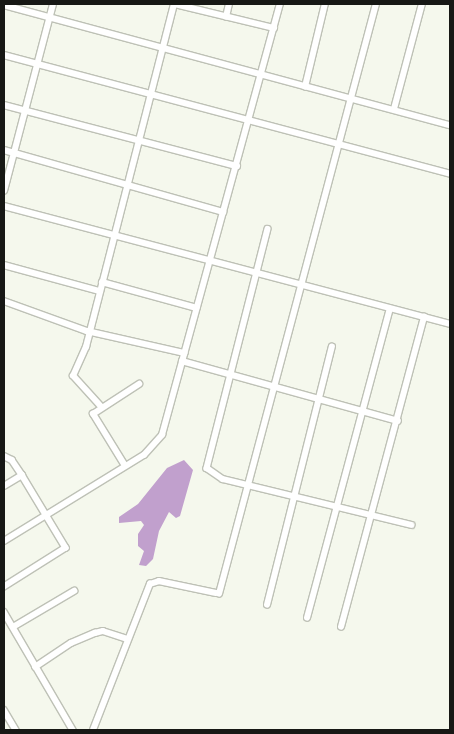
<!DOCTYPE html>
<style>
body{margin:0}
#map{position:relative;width:454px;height:734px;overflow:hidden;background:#f5f8ed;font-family:"Archivo Narrow",sans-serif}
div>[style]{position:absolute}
.water>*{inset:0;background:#c1a0cd}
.roads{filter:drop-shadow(1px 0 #bec1b6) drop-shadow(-1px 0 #bec1b6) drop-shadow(0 1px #bec1b6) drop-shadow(0 -1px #bec1b6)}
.minor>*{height:5.5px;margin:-2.75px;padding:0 2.75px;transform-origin:2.75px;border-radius:2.75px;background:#fff}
span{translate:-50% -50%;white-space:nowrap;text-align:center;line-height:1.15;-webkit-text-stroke:4px #f5f8ed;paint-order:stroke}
.frame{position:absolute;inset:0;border:5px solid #171815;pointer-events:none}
</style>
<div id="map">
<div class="water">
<i style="clip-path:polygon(184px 460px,193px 470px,180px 516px,176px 518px,169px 512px,159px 531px,153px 559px,146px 566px,139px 565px,144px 551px,138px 546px,138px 534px,144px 525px,141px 521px,119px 523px,119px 517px,138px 504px,167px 468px)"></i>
</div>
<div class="roads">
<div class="minor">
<i style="left:175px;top:4px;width:102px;rotate:13.6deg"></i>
<i style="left:4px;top:5px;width:462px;rotate:15.1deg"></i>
<i style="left:226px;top:17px;width:13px;rotate:-77deg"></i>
<i style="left:4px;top:55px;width:462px;rotate:14.9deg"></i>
<i style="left:305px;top:87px;width:85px;rotate:-76.5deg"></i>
<i style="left:4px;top:105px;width:241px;rotate:14.7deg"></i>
<i style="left:394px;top:109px;width:109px;rotate:-75.1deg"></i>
<i style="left:4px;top:150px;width:228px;rotate:15.8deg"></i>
<i style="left:4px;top:191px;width:193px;rotate:-75.3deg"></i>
<i style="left:4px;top:206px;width:461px;rotate:14.8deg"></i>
<i style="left:268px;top:229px;width:247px;rotate:104.3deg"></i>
<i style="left:207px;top:468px;width:19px;rotate:35deg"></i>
<i style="left:223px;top:479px;width:194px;rotate:13.7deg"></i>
<i style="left:4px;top:265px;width:99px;rotate:15.2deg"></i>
<i style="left:102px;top:282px;width:98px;rotate:15.3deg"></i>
<i style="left:4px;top:301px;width:88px;rotate:19.9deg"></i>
<i style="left:87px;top:331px;width:100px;rotate:12.7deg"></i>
<i style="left:182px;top:361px;width:224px;rotate:15.5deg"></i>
<i style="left:102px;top:408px;width:43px;rotate:-132.2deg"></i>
<i style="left:73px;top:376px;width:32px;rotate:-66deg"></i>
<i style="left:86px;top:347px;width:354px;rotate:-75.6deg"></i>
<i style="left:4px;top:456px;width:9px;rotate:27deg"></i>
<i style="left:12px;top:460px;width:18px;rotate:56deg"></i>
<i style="left:125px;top:466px;width:61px;rotate:-121.6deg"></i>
<i style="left:93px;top:414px;width:55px;rotate:-33.1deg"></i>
<i style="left:4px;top:486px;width:21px;rotate:-31deg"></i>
<i style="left:22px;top:475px;width:85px;rotate:58.9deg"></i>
<i style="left:66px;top:548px;width:73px;rotate:147.8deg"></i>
<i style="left:4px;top:541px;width:164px;rotate:-31.6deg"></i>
<i style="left:144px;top:455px;width:27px;rotate:-48deg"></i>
<i style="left:162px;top:435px;width:447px;rotate:-74.7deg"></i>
<i style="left:219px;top:594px;width:611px;rotate:-75.1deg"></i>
<i style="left:267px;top:605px;width:266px;rotate:-75.9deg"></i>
<i style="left:4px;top:612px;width:137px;rotate:59.7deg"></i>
<i style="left:307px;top:618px;width:320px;rotate:-75deg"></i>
<i style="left:13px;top:627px;width:71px;rotate:-30.5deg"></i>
<i style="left:341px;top:627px;width:321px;rotate:-75deg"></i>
<i style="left:35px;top:667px;width:43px;rotate:-33.7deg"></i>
<i style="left:71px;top:643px;width:26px;rotate:-23deg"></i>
<i style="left:95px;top:633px;width:8px;rotate:-14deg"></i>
<i style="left:103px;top:631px;width:25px;rotate:18deg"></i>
<i style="left:4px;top:710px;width:23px;rotate:59deg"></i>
<i style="left:93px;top:730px;width:157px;rotate:-68.7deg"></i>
<i style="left:150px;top:584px;width:9px;rotate:-18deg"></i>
<i style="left:159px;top:581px;width:58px;rotate:11.9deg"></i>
</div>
</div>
<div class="frame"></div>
</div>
